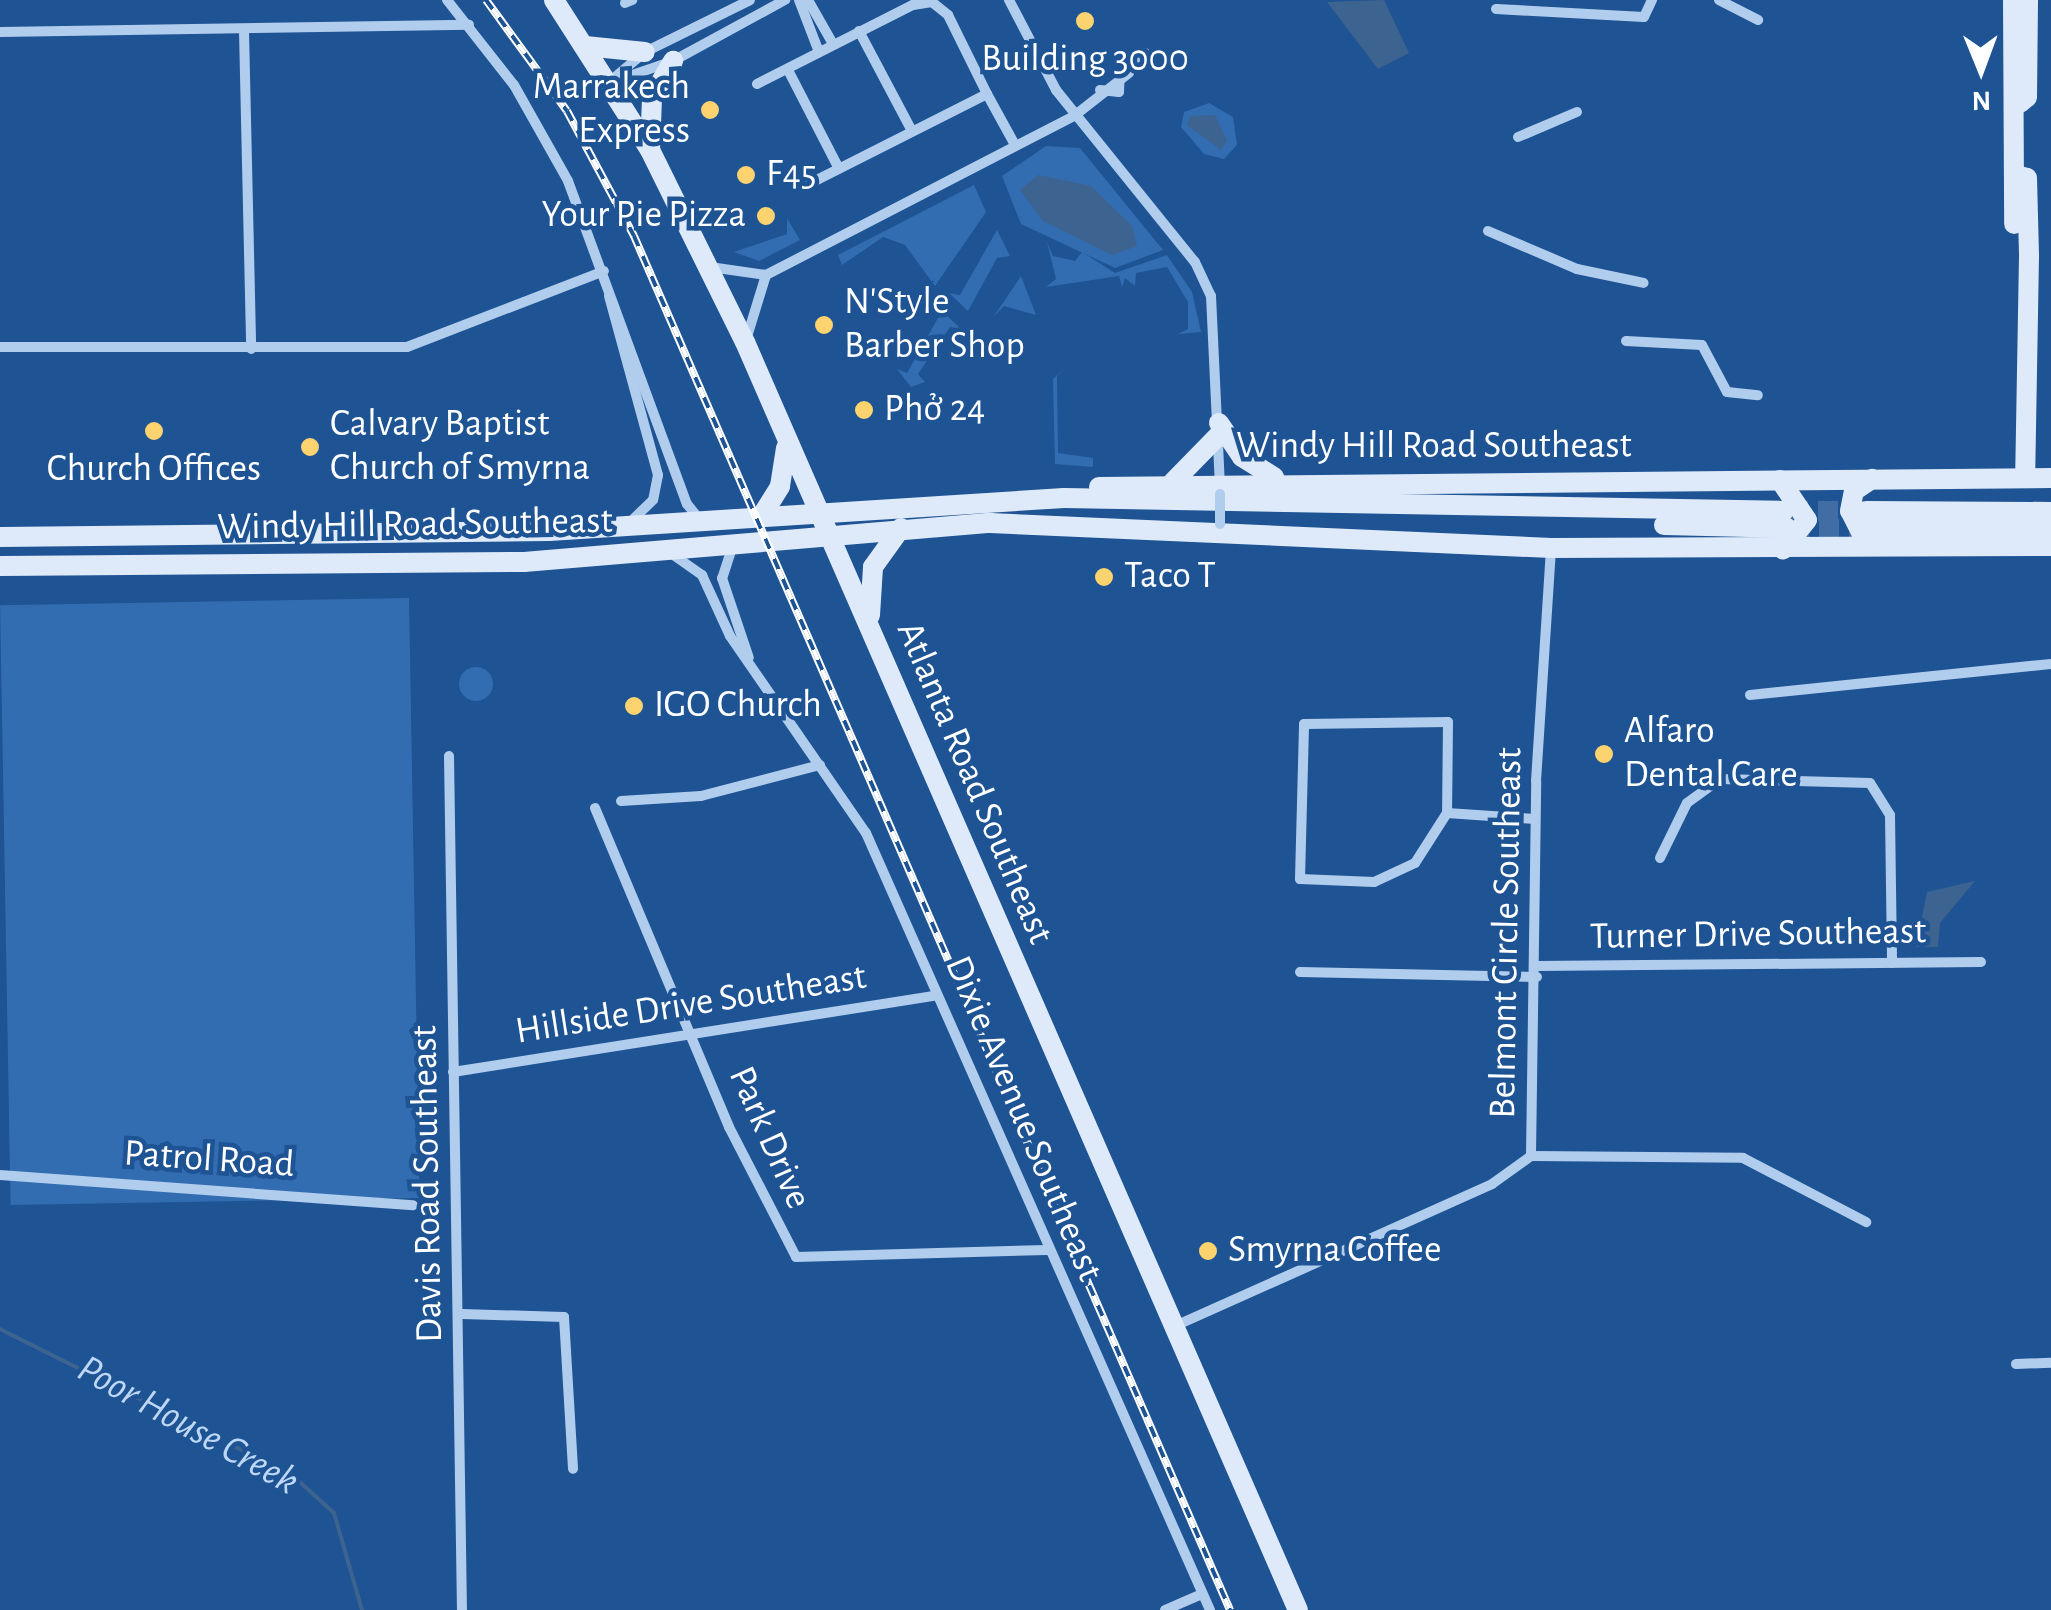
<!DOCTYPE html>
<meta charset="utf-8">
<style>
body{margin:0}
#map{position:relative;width:2051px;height:1610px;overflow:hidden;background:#1e5394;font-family:"Alegreya Sans",sans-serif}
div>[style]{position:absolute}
.green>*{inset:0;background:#326db1;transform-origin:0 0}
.round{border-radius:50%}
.water>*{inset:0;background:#3d6391}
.stream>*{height:4px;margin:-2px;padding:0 2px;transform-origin:2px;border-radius:2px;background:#3d6391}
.secondary-tunnel>*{height:20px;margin-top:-10px;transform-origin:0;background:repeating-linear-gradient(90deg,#406da4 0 20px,transparent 0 30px)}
.street>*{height:10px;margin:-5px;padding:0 5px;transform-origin:5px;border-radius:5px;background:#b1cdee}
.secondary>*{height:20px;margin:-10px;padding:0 10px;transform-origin:10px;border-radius:10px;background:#deeafa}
.rail>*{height:8px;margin-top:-4px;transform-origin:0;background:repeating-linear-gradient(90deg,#1e5394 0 11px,#fff 0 22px);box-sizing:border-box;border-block:2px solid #fff}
.street-bridge>*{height:10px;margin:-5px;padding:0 5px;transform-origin:5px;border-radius:5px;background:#b1cdee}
.dots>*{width:28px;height:28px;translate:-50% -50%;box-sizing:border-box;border:5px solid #1e5394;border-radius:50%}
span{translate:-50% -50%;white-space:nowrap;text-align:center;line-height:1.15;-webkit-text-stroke:9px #1e5394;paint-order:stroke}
.poi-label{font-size:38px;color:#fff}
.right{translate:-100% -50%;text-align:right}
.left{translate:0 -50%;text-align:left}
.street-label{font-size:38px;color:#fff}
.water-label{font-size:40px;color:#bdd7f5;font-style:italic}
.north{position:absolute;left:1931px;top:20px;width:100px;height:100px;-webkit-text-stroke:8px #1e5394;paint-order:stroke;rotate:179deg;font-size:28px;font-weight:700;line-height:40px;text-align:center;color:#fff}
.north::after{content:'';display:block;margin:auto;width:35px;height:45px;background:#fff;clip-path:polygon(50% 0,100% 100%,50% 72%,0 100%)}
</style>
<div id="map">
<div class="green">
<i style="clip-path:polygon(1209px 103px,1233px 117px,1237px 145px,1224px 159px,1204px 154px,1181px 127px,1184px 112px)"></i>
<i style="clip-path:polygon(1046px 146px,1080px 148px,1163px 250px,1115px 268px,1021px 224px,1002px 176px)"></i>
<i style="clip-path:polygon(974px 185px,986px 212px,935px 286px,905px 245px,883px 237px,842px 265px,838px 255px)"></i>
<i style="clip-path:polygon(787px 218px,800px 240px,759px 261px,734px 252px,787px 234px)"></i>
<i style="clip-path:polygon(997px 230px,1010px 256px,997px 258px,968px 311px,949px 293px,960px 295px)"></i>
<i style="clip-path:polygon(1047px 242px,1053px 256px,1075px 261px,1082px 252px,1115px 273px,1167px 255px,1192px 292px,1201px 332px,1178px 334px,1188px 329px,1188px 302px,1167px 267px,1136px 273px,1135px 286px,1125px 278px,1122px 287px,1119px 276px,1046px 287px,1056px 279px)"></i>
<i style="clip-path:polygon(1021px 276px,1036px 315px,1004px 306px,994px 316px)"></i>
<i style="clip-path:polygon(942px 311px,961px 329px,950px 327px,918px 374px,925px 382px,911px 387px,897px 369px,907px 373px)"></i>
<i style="clip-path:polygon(1067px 366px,1057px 376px,1058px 453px,1093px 458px,1093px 467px,1055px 464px,1053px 379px)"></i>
<i style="left:409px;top:598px;width:600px;height:409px;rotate:89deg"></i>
<i class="round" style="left:459px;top:667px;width:34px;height:34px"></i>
</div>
<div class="water">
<i style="clip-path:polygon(1384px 0,1409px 53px,1378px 69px,1327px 2px)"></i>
<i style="clip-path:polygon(1215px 115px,1227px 141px,1221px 150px,1187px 125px,1190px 116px)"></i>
<i style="clip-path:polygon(1038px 175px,1091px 186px,1132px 226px,1137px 246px,1112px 255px,1043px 221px,1020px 190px)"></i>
<i style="clip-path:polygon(1975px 881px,1940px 923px,1938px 947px,1916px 947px,1927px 892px)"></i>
</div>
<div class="stream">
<i style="left:0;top:1329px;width:326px;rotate:26.6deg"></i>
<i style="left:292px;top:1475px;width:57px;rotate:42.1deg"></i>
<i style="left:334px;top:1513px;width:101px;rotate:73.9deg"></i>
</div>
<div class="secondary-tunnel">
<i style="left:1788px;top:511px;width:76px"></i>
<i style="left:1789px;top:528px;width:78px;rotate:0.7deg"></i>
</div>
<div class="street">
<i style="left:447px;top:0;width:108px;rotate:51.8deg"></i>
<i style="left:514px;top:85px;width:110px;rotate:60.6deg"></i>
<i style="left:568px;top:181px;width:344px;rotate:69.8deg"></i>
<i style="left:687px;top:504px;width:21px;rotate:51deg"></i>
<i style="left:799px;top:0;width:56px;rotate:69deg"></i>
<i style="left:808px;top:0;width:51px;rotate:60.4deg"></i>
<i style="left:1009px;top:0;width:102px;rotate:62.4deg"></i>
<i style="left:1056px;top:90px;width:221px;rotate:51.1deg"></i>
<i style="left:1195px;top:262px;width:38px;rotate:65deg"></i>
<i style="left:1211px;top:296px;width:193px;rotate:87.3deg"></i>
<i style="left:1719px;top:0;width:44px;rotate:27.1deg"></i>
<i style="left:625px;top:3px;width:8px;rotate:-23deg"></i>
<i style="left:1496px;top:9px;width:148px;rotate:3.1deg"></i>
<i style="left:1644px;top:17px;width:19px;rotate:-65deg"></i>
<i style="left:244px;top:31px;width:318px;rotate:88.7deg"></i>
<i style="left:859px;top:31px;width:113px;rotate:62.1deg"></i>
<i style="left:0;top:32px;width:469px;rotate:-0.9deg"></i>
<i style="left:788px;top:70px;width:111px;rotate:62.7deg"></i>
<i style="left:609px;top:82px;width:47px;rotate:-39.8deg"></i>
<i style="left:645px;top:52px;width:117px;rotate:-26.3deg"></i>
<i style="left:609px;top:83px;width:68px;rotate:-19deg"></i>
<i style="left:673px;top:61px;width:128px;rotate:-28.6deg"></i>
<i style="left:757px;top:84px;width:175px;rotate:-26.9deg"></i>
<i style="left:913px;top:5px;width:19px;rotate:-9deg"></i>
<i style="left:932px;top:2px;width:21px;rotate:39deg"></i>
<i style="left:948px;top:15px;width:88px;rotate:63.7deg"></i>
<i style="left:987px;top:94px;width:199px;rotate:153.2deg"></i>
<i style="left:1100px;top:90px;width:19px;rotate:6deg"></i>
<i style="left:1119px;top:92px;width:25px;rotate:-88deg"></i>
<i style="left:1120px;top:67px;width:29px;rotate:-29deg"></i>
<i style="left:987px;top:94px;width:58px;rotate:61.2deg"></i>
<i style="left:1518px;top:137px;width:64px;rotate:-23deg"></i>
<i style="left:1488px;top:231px;width:97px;rotate:23.1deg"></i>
<i style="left:1577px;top:269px;width:68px;rotate:11.8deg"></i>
<i style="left:710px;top:267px;width:57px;rotate:8.1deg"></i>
<i style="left:766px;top:275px;width:347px;rotate:-27.3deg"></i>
<i style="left:1074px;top:116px;width:70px;rotate:-38deg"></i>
<i style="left:609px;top:296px;width:186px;rotate:74.7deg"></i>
<i style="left:658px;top:475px;width:25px;rotate:101deg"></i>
<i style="left:653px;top:500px;width:32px;rotate:136deg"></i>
<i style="left:746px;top:340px;width:68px;rotate:-72.9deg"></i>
<i style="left:1626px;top:341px;width:76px;rotate:3deg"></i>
<i style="left:1702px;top:345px;width:53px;rotate:62deg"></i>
<i style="left:1727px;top:392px;width:31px;rotate:6deg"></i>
<i style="left:0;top:347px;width:407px"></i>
<i style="left:407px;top:347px;width:211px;rotate:-21.1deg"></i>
<i style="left:732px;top:548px;width:32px;rotate:108deg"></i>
<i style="left:722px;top:578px;width:84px;rotate:71.4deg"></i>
<i style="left:672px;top:554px;width:37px;rotate:35deg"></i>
<i style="left:702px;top:575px;width:67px;rotate:65.3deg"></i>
<i style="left:730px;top:636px;width:239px;rotate:55.4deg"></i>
<i style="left:866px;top:833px;width:850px;rotate:66.12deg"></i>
<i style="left:1750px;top:695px;width:303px;rotate:-5.9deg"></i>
<i style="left:1448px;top:722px;width:91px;rotate:90.6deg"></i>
<i style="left:1447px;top:813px;width:59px;rotate:122.6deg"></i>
<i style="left:1415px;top:863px;width:45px;rotate:155.1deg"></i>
<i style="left:1374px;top:882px;width:74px;rotate:-177.7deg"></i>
<i style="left:1300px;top:879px;width:155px;rotate:-88.5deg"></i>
<i style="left:1304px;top:724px;width:144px;rotate:-0.8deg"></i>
<i style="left:449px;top:756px;width:854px;rotate:89.13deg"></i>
<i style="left:621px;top:801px;width:80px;rotate:-3.6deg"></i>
<i style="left:701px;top:796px;width:123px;rotate:-14.6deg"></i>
<i style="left:595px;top:808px;width:346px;rotate:67.2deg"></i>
<i style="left:729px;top:1127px;width:146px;rotate:62.7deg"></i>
<i style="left:796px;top:1257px;width:251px;rotate:-1.6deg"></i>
<i style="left:1447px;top:813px;width:88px;rotate:3.9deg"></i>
<i style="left:1660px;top:858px;width:61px;rotate:-63.9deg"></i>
<i style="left:1687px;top:803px;width:41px;rotate:-36deg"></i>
<i style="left:1720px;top:779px;width:150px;rotate:1.5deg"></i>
<i style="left:1870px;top:783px;width:38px;rotate:58deg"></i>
<i style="left:1890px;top:815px;width:148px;rotate:89.2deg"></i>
<i style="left:1536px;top:966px;width:445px;rotate:-0.5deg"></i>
<i style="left:1300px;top:972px;width:237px;rotate:1.2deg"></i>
<i style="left:453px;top:1072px;width:490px;rotate:-9deg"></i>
<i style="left:1531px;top:1156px;width:212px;rotate:0.5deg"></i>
<i style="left:1743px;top:1158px;width:139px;rotate:27.5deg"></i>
<i style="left:0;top:1175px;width:414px;rotate:4.2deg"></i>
<i style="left:462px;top:1314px;width:102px;rotate:1.7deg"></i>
<i style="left:564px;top:1317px;width:152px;rotate:86.6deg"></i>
<i style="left:1175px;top:1326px;width:347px;rotate:-24.1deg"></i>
<i style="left:1492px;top:1184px;width:48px;rotate:-35.7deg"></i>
<i style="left:1531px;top:1156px;width:375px;rotate:-89.2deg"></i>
<i style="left:1536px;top:781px;width:233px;rotate:-86.3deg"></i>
<i style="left:2016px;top:1364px;width:35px;rotate:-2deg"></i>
<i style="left:1165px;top:1610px;width:40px;rotate:-23.4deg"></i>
</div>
<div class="secondary">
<i style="left:554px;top:0;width:178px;rotate:57.4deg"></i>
<i style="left:650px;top:150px;width:214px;rotate:63.7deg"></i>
<i style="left:745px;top:342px;width:1383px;rotate:66.44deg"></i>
<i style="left:2013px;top:0;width:224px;rotate:89.7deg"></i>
<i style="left:585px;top:46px;width:60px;rotate:5.7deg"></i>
<i style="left:2020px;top:103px;width:9px;rotate:-41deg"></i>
<i style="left:2027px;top:97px;width:97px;rotate:-89.4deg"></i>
<i style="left:650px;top:150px;width:53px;rotate:-87.8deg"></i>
<i style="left:652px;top:97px;width:42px;rotate:-59.7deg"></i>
<i style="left:2020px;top:176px;width:7px;rotate:16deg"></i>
<i style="left:2027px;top:178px;width:78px;rotate:88.5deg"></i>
<i style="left:2029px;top:256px;width:222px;rotate:91deg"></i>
<i style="left:1219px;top:423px;width:41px;rotate:55.9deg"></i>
<i style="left:1242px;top:457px;width:38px;rotate:32deg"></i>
<i style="left:1780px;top:480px;width:48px;rotate:56deg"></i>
<i style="left:1807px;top:520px;width:38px;rotate:129deg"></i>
<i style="left:1173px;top:482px;width:66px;rotate:-45.6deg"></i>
<i style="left:1099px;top:487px;width:952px;rotate:-0.54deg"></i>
<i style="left:1866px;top:511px;width:185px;rotate:0.3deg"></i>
<i style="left:761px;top:517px;width:36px;rotate:-58deg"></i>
<i style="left:780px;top:486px;width:39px;rotate:-81deg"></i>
<i style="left:1664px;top:525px;width:123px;rotate:1.4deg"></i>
<i style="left:1867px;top:529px;width:184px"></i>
<i style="left:0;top:537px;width:549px;rotate:-0.63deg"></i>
<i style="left:549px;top:531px;width:516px;rotate:-3.67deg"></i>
<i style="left:1064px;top:498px;width:720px;rotate:1.03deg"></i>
<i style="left:1868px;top:546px;width:39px;rotate:-117deg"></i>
<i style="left:1850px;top:511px;width:20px;rotate:-79deg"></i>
<i style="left:1854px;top:491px;width:22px;rotate:-34deg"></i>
<i style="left:0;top:566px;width:524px;rotate:-0.44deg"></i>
<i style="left:524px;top:562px;width:468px;rotate:-4.8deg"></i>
<i style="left:990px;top:523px;width:562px;rotate:2.55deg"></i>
<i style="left:1551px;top:548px;width:500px;rotate:-0.23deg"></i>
<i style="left:870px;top:615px;width:48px;rotate:-86.4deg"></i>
<i style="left:873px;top:567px;width:48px;rotate:-54.3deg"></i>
</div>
<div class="rail">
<i style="left:486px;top:0;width:137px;rotate:53.9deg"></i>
<i style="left:567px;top:111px;width:142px;rotate:61.8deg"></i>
<i style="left:634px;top:236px;width:1498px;rotate:66.55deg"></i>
</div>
<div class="street-bridge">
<i style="left:1220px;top:494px;width:30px;rotate:90deg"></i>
</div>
<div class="dots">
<i style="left:1085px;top:21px;background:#fdd370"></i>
<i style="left:710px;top:110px;background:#fdd370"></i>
<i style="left:746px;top:175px;background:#fdd370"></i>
<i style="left:766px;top:216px;background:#fdd370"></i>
<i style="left:824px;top:325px;background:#fdd370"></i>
<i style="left:864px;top:410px;background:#fdd370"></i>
<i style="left:154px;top:431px;background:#fdd370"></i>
<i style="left:310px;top:447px;background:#fdd370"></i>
<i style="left:1104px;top:577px;background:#fdd370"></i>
<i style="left:634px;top:706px;background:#fdd370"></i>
<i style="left:1604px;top:754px;background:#fdd370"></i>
<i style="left:1208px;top:1251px;background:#fdd370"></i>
</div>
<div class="poi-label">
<span style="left:1085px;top:60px">Building 3000</span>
<span class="right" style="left:690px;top:110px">Marrakech<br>Express</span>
<span class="left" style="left:766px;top:175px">F45</span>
<span class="right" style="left:746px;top:216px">Your Pie Pizza</span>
<span class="left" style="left:844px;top:325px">N'Style<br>Barber Shop</span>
<span class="left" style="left:884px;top:410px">Phở 24</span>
<span class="left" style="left:330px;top:447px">Calvary Baptist<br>Church of Smyrna</span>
<span style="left:154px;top:470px">Church Offices</span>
<span class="left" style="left:1124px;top:577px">Taco T</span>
<span class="left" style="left:654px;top:706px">IGO Church</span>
<span class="left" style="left:1624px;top:754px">Alfaro<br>Dental Care</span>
<span class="left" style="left:1228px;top:1251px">Smyrna Coffee</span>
</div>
<div class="street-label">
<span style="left:1434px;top:447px">Windy Hill Road Southeast</span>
<span style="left:415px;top:525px;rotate:-1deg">Windy Hill Road Southeast</span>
<span style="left:974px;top:783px;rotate:67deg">Atlanta Road Southeast</span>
<span style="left:1507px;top:933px;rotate:-89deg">Belmont Circle Southeast</span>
<span style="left:1758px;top:935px;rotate:-1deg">Turner Drive Southeast</span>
<span style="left:691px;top:1005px;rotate:-9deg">Hillside Drive Southeast</span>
<span style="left:1023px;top:1119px;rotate:67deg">Dixie Avenue Southeast</span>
<span style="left:769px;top:1138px;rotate:66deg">Park Drive</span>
<span style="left:209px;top:1160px;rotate:4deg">Patrol Road</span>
<span style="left:428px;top:1184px;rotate:-91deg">Davis Road Southeast</span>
</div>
<div class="water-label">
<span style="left:188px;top:1425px;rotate:29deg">Poor House Creek</span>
</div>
<div class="north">N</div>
</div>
